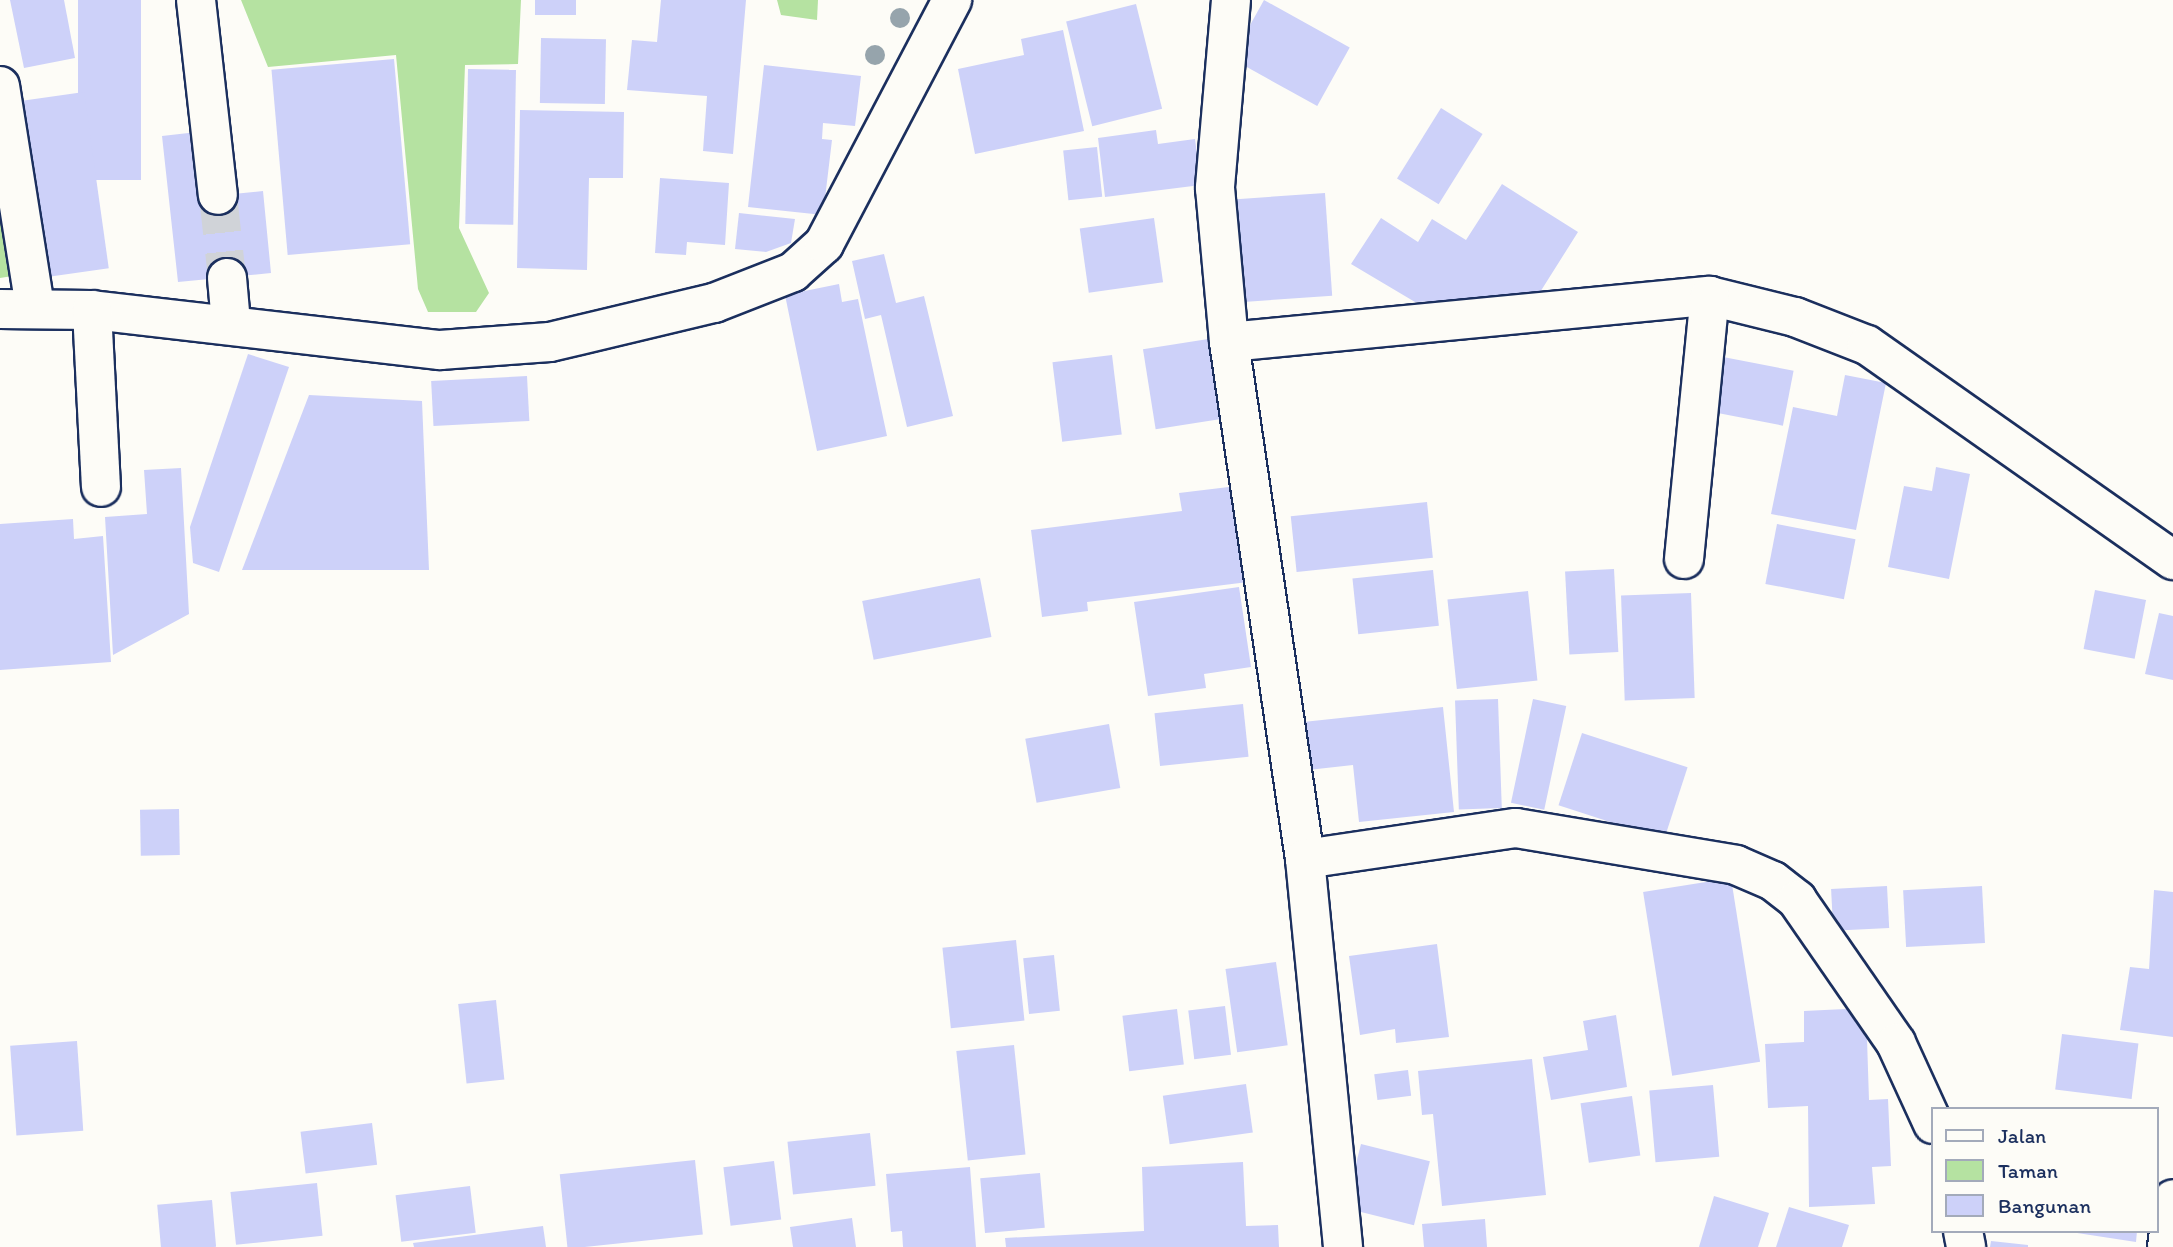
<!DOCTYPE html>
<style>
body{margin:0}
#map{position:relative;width:2173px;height:1247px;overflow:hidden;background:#fdfcf7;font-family:Itim,sans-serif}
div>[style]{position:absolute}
.green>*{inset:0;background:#b5e2a1}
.building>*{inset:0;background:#cdd1f9;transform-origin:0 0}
.minor-tunnel>*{height:38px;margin-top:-19px;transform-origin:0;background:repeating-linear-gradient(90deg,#d0d3d8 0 38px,transparent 0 57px)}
.roads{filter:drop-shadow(2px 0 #1b2f5e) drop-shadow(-2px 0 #1b2f5e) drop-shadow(0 2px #1b2f5e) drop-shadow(0 -2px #1b2f5e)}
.minor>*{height:38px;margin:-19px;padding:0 19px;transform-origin:19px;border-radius:19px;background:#fdfcf7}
.trees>*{width:20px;height:20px;margin:-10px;border-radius:50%;background:#96a4ac}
span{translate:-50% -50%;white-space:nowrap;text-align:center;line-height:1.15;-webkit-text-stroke:5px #fdfcf7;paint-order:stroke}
.legend{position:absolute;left:1931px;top:1107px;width:228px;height:126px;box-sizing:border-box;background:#fdfcf7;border:2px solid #a3aaba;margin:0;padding:9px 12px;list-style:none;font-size:21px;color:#1b2f5e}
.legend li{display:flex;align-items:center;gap:14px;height:35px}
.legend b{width:35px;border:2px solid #a3aaba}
</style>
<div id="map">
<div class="green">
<i style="clip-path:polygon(241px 0,521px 0,518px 64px,465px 65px,459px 228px,489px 293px,476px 312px,428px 312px,418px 289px,396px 55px,268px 67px)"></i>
<i style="clip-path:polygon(777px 0,818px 0,817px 20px,781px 15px)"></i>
<i style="clip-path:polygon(0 158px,19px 275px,0 278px)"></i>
</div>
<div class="building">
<i style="clip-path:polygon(10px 0,64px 0,75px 58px,24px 68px)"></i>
<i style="left:78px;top:0;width:63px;height:180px"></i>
<i style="left:535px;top:0;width:41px;height:15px"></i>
<i style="clip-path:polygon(661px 0,746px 0,733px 154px,703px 151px,707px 96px,627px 90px,632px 40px,657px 42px)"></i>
<i style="left:1264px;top:0;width:98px;height:67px;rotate:29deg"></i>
<i style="left:1136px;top:4px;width:108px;height:72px;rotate:76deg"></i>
<i style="clip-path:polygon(1063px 30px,1084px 131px,975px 154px,958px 69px,1024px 55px,1021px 39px)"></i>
<i style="left:541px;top:38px;width:65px;height:65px;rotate:1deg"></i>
<i style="left:394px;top:59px;width:186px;height:123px;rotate:85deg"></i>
<i style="clip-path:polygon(764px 65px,861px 76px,855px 126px,823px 123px,822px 139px,832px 140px,823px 215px,748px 207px)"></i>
<i style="left:468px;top:69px;width:48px;height:155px;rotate:1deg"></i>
<i style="left:84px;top:92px;width:178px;height:64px;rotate:82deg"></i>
<i style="left:1441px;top:108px;width:49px;height:83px;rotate:32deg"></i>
<i style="clip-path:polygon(520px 110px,624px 112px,623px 178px,589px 178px,587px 270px,517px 268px)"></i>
<i style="clip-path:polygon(1156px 130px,1158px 144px,1195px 139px,1201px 185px,1105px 197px,1098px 138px)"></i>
<i style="clip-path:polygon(206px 131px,213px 196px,263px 191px,271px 273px,178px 282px,162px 136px)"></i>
<i style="left:1097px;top:147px;width:50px;height:34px;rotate:84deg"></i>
<i style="clip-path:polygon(660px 178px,729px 183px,725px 245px,687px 242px,686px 255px,655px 253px)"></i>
<i style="clip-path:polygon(1502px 184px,1578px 232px,1537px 297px,1415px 302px,1351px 264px,1381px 218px,1418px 242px,1432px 219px,1466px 240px)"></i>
<i style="left:1325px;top:193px;width:103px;height:96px;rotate:86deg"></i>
<i style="clip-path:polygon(739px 213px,795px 219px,791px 243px,766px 252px,735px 249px)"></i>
<i style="left:1154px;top:218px;width:65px;height:75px;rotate:82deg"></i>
<i style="clip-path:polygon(884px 254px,896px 303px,924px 296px,953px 416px,907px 427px,881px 315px,865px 319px,852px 261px)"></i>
<i style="clip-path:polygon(839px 284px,842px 302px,858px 299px,887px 436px,817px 451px,785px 295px)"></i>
<i style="left:1221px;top:337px;width:81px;height:79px;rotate:81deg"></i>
<i style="clip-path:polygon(248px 354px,289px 367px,219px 572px,193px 563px,190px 527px)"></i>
<i style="left:1112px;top:355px;width:80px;height:60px;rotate:83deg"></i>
<i style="left:1718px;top:356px;width:77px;height:56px;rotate:11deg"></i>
<i style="clip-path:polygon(1845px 375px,1886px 383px,1856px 530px,1771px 514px,1793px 407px,1837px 416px)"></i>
<i style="left:527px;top:376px;width:45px;height:96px;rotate:87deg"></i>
<i style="clip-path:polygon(309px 395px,422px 401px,429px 570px,242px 570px)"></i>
<i style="clip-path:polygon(1936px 467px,1970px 474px,1949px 579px,1888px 567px,1904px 486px,1932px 491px)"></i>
<i style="clip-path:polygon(181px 468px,189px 614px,113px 655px,105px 517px,147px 514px,144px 470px)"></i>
<i style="clip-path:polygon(1237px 486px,1248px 582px,1087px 602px,1088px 611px,1042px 617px,1031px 530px,1182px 511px,1179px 493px)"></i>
<i style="left:1427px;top:502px;width:56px;height:137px;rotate:84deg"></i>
<i style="clip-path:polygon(73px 519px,74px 539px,103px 536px,111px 662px,0 670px,0 524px)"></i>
<i style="left:1777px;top:524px;width:80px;height:61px;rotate:11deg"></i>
<i style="left:1614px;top:569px;width:83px;height:49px;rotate:87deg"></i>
<i style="left:1433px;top:570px;width:56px;height:81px;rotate:84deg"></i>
<i style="left:980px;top:578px;width:60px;height:120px;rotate:79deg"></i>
<i style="clip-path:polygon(1239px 587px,1251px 667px,1204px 674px,1206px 688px,1148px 696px,1134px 602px)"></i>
<i style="left:2095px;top:590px;width:52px;height:60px;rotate:11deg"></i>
<i style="left:1528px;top:591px;width:90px;height:81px;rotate:84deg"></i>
<i style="left:1691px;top:593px;width:105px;height:70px;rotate:88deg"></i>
<i style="clip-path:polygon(2159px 613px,2173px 616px,2173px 680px,2145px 674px)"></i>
<i style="left:1498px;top:699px;width:109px;height:43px;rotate:88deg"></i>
<i style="left:1533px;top:699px;width:34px;height:106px;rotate:12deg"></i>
<i style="left:1243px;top:704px;width:53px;height:89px;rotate:84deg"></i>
<i style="clip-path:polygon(1443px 707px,1454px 812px,1359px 822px,1353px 765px,1299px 771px,1294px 723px)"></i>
<i style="left:1109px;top:724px;width:65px;height:85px;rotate:80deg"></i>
<i style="left:1582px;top:733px;width:111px;height:76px;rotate:18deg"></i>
<i style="left:179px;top:809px;width:46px;height:39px;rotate:89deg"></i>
<i style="left:1731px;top:878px;width:186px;height:89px;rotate:81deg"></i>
<i style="left:1887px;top:886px;width:42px;height:56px;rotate:87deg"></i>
<i style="left:1982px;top:886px;width:57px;height:79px;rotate:87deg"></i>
<i style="clip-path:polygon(2154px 890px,2173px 892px,2173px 1037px,2120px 1030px,2130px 967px,2149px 969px)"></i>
<i style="left:1016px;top:940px;width:81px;height:74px;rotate:84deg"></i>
<i style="clip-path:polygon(1437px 944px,1449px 1037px,1396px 1043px,1395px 1029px,1360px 1035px,1349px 956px)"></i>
<i style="left:1054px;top:955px;width:56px;height:31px;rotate:84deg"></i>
<i style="left:1276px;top:962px;width:84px;height:51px;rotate:82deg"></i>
<i style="left:496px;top:1000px;width:80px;height:38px;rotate:84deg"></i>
<i style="left:1225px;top:1006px;width:49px;height:37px;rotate:83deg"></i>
<i style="clip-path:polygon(1866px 1008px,1869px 1100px,1888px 1099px,1891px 1166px,1872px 1167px,1875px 1204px,1809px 1207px,1808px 1106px,1768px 1108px,1765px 1044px,1804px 1042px,1804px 1011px)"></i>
<i style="left:1177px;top:1009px;width:56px;height:55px;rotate:83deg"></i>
<i style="clip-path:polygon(1616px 1015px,1627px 1087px,1551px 1100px,1543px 1057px,1588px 1050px,1583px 1021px)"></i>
<i style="left:2062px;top:1034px;width:77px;height:56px;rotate:7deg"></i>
<i style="left:77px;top:1041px;width:90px;height:67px;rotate:86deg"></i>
<i style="left:1014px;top:1045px;width:110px;height:58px;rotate:84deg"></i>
<i style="clip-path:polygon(1532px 1059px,1546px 1195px,1442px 1206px,1433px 1114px,1422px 1115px,1418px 1071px)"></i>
<i style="left:1408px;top:1070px;width:26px;height:34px;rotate:83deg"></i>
<i style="left:1246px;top:1084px;width:49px;height:84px;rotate:82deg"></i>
<i style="left:1713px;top:1085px;width:72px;height:64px;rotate:85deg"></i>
<i style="left:1632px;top:1096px;width:60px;height:52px;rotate:82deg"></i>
<i style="left:372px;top:1123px;width:42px;height:72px;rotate:83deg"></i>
<i style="left:870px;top:1133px;width:53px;height:83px;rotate:84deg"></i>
<i style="left:1361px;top:1144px;width:71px;height:66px;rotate:14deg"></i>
<i style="left:695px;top:1160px;width:75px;height:136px;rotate:84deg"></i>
<i style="left:774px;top:1161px;width:59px;height:51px;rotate:83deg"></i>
<i style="clip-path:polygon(1243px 1162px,1246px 1226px,1278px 1225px,1279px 1247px,1006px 1247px,1005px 1238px,1144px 1231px,1142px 1167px)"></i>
<i style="clip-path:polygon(970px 1167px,976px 1247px,903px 1247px,902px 1231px,891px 1232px,886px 1174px)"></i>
<i style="left:1040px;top:1173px;width:55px;height:60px;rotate:85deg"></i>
<i style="left:317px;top:1183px;width:53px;height:87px;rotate:84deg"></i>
<i style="left:470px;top:1186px;width:47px;height:75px;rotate:83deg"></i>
<i style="clip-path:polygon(1714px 1196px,1769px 1213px,1758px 1247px,1699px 1247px)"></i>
<i style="left:212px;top:1200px;width:47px;height:55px;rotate:85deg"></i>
<i style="clip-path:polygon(1789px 1207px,1849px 1225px,1842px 1247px,1776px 1247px)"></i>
<i style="clip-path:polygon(852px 1218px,856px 1247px,793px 1247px,790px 1227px)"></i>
<i style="clip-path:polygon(1485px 1219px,1487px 1247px,1424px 1247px,1422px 1224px)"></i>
<i style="clip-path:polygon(543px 1226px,546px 1247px,414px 1247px,413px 1243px)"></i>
<i style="clip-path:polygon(2064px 1231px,2137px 1231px,2136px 1242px)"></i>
<i style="clip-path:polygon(1991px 1241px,2028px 1245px,2028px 1247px,1990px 1247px)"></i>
</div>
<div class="minor-tunnel">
<i style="left:218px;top:195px;width:83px;rotate:83.8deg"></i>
</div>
<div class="roads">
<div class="minor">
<i style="left:196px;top:0;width:196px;rotate:83.6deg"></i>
<i style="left:1231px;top:0;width:189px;rotate:94.9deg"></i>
<i style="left:1215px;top:188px;width:155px;rotate:84.8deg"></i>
<i style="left:1229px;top:342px;width:523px;rotate:81.64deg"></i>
<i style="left:1305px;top:859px;width:390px;rotate:84.4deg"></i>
<i style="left:0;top:86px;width:224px;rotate:81deg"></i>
<i style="left:227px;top:278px;width:45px;rotate:84.9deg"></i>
<i style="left:0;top:309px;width:92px;rotate:0.6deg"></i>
<i style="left:92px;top:310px;width:350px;rotate:6.6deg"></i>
<i style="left:440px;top:350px;width:110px;rotate:-4.2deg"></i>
<i style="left:550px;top:342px;width:169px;rotate:-13.4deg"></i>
<i style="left:714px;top:303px;width:85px;rotate:-21.4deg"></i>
<i style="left:793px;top:272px;width:42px;rotate:-42.1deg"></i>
<i style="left:824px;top:244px;width:276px;rotate:-62.3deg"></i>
<i style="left:92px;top:310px;width:177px;rotate:87.1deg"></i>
<i style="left:1229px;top:342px;width:483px;rotate:-5.5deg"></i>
<i style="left:1710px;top:296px;width:88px;rotate:13.9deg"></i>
<i style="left:1795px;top:317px;width:77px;rotate:21.3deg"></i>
<i style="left:1867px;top:345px;width:374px;rotate:35.1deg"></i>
<i style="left:1684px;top:559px;width:264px;rotate:-84.4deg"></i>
<i style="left:1305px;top:859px;width:213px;rotate:-8.4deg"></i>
<i style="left:1516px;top:828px;width:223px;rotate:9.5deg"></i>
<i style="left:1736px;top:865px;width:40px;rotate:23.4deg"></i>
<i style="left:1773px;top:881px;width:31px;rotate:38deg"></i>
<i style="left:1797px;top:900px;width:174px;rotate:55.3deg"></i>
<i style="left:1896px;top:1043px;width:89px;rotate:65.4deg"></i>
<i style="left:1963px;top:1231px;width:16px;rotate:79deg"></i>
<i style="left:2167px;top:1247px;width:48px;rotate:-82.9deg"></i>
</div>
</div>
<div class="trees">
<i style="left:900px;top:18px"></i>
<i style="left:875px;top:55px"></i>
</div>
<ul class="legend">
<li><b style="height:9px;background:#fdfcf7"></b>Jalan</li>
<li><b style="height:19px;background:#b5e2a1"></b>Taman</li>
<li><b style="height:19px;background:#cdd1f9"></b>Bangunan</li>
</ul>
</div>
